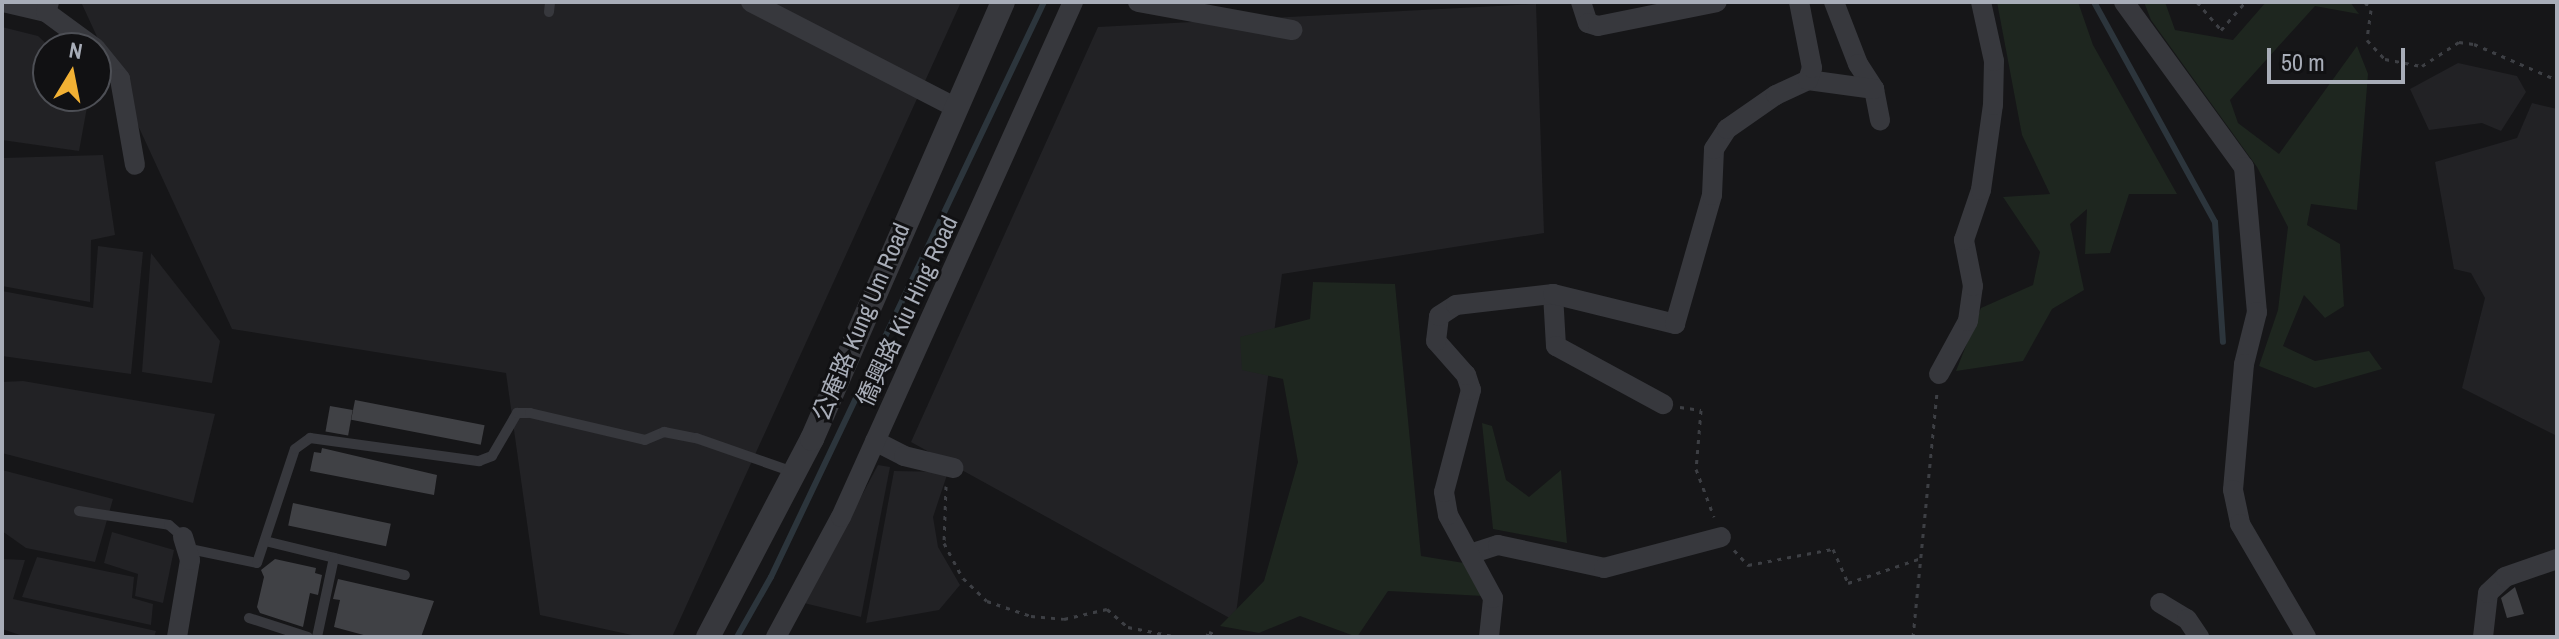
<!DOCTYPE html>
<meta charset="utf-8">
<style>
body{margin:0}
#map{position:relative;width:2559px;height:639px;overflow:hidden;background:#161618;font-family:"Archivo Narrow","Noto Sans TC",sans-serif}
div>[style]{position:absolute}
.built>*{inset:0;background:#222225}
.green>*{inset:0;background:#1e261f}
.stream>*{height:6px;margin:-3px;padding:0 3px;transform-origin:3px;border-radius:3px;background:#2c353c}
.building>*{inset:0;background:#404145;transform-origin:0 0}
.path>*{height:3px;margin-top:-1.5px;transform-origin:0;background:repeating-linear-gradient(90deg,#3d3f44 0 4px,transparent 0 10px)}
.service>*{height:10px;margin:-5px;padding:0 5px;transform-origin:5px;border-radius:5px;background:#37383d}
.minor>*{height:20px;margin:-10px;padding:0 10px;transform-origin:10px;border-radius:10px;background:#37383d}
.tertiary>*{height:24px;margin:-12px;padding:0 12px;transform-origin:12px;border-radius:12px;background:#37383d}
span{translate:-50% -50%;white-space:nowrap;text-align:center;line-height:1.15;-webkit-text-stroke:6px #111113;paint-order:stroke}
.street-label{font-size:24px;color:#a8adb8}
.frame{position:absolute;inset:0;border:4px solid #a8adb8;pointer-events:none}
.north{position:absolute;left:32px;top:32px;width:80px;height:80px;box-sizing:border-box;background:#111113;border:2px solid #4d4f55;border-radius:50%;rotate:10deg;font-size:22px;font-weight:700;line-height:32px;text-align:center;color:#a8adb8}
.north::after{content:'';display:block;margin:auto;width:28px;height:36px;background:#f2b134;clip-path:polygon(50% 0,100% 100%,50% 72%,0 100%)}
.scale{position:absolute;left:2267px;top:48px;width:138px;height:36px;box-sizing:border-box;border:4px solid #a8adb8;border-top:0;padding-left:10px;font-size:24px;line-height:28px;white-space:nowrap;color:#a8adb8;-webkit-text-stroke:6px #111113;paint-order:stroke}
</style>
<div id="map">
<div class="built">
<i style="clip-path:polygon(81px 2px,961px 2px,672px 637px,641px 637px,540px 615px,506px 373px,232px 329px)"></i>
<i style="clip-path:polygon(1536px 4px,1544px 233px,1282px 274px,1235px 621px,911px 442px,1098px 27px)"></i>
<i style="clip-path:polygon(2px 27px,38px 36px,51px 48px,48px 96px,89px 96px,79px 151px,2px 140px)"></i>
<i style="clip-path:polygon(2458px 63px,2517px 76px,2526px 92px,2501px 131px,2482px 123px,2429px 130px,2410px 89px)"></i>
<i style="clip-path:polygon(2532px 103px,2557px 109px,2557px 436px,2462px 388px,2485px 298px,2471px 273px,2454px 269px,2435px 162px,2517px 138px)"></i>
<i style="clip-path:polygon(103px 155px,115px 235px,91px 240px,90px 302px,2px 286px,3px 158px)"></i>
<i style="clip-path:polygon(98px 246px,143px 252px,131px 374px,2px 356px,2px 291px,93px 308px)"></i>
<i style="clip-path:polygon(151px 253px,220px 341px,212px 383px,142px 372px)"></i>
<i style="clip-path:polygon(23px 381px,215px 414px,193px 503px,2px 453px,2px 382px)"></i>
<i style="clip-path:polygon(878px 465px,890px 467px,861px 617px,804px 603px)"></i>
<i style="clip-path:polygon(2px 470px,113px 499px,95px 562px,26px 548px,2px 531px)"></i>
<i style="clip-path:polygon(894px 471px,948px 472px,933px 517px,938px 547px,960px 585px,939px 610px,866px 623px)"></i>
<i style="clip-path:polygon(112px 532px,174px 550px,163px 603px,135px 596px,138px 574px,104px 563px)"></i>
<i style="clip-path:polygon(37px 557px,134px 577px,132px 598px,153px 604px,151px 625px,22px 597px)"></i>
<i style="clip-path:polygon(2px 559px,25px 560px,13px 599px,156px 631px,154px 637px,26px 637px,2px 629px)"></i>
</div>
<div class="green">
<i style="clip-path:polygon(1997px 2px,2078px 2px,2093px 45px,2177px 194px,2129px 194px,2110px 253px,2085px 254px,2087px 209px,2070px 224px,2084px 290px,2052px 309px,2023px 361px,1956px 371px,1981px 308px,2033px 285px,2040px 252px,2003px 197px,2050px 194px,2022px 135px)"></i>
<i style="clip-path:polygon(2144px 2px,2165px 2px,2175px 30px,2233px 40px,2266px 2px,2350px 2px,2359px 14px,2315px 6px,2230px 100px,2238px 123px,2279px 154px,2357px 46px,2368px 74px,2357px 210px,2311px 204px,2307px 225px,2340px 244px,2344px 306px,2325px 318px,2304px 295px,2283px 346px,2315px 361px,2369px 351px,2382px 369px,2315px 388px,2259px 366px,2278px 310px,2288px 227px,2257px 167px,2151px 20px)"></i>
<i style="clip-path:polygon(1313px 282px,1395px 284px,1421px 556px,1470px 564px,1484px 596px,1388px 591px,1357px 637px,1300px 616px,1259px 633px,1220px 626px,1264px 581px,1298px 462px,1283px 379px,1242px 370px,1240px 337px,1310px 319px)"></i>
<i style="clip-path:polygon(1482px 423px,1492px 426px,1506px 480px,1529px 497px,1561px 470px,1567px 543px,1493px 529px)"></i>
</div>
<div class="stream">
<i style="left:2094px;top:2px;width:251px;rotate:61.2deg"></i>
<i style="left:2215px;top:222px;width:120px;rotate:86.2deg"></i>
<i style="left:737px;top:637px;width:69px;rotate:-60.5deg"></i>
<i style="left:771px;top:577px;width:637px;rotate:-64.6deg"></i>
</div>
<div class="building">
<i style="left:355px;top:400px;width:132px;height:20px;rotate:11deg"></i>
<i style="left:330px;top:406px;width:23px;height:26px;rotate:10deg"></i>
<i style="clip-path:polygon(322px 448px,437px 475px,434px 495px,310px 471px,314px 452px,321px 453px)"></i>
<i style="left:293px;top:503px;width:100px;height:23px;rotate:12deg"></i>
<i style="clip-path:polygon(275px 559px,316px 568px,315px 573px,322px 575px,318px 595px,310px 593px,303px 627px,260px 613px,257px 607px,264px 577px,261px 570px)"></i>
<i style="clip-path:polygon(338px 579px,434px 601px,421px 637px,371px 637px,334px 627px,340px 600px,333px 599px)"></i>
<i style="clip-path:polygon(2515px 587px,2524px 614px,2507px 618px,2501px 598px)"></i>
</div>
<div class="path">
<i style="left:2197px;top:2px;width:37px;rotate:49deg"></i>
<i style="left:2221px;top:30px;width:37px;rotate:-49deg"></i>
<i style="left:2365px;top:2px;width:10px;rotate:53deg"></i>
<i style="left:2371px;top:10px;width:30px;rotate:98deg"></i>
<i style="left:2367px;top:40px;width:26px;rotate:47deg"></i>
<i style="left:2385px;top:59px;width:38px;rotate:11deg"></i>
<i style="left:2422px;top:66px;width:44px;rotate:-33deg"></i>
<i style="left:2459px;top:42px;width:15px;rotate:8deg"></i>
<i style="left:2474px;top:44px;width:90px;rotate:23.4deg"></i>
<i style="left:1680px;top:407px;width:21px;rotate:8deg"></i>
<i style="left:1701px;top:410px;width:59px;rotate:94.8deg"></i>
<i style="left:1696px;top:469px;width:51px;rotate:69.4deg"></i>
<i style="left:946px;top:486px;width:57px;rotate:92deg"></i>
<i style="left:944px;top:543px;width:40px;rotate:62deg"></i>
<i style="left:963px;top:578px;width:33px;rotate:44deg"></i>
<i style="left:987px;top:601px;width:46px;rotate:18.8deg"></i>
<i style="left:1031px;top:616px;width:33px;rotate:5deg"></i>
<i style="left:1064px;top:619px;width:44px;rotate:-13.1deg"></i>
<i style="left:1107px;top:609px;width:28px;rotate:41deg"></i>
<i style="left:1128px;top:627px;width:51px;rotate:11.3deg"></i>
<i style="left:1734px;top:550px;width:21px;rotate:47deg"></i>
<i style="left:1748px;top:565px;width:86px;rotate:-10.7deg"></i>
<i style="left:1833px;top:549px;width:37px;rotate:66deg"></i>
<i style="left:1848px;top:583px;width:77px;rotate:-18.9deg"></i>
<i style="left:1206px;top:637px;width:6px;rotate:-59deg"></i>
<i style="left:1209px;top:632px;width:13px;rotate:23deg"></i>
<i style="left:1913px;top:637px;width:245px;rotate:-84.4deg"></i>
</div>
<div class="service">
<i style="left:549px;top:12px;width:10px;rotate:-84deg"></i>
<i style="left:79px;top:511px;width:91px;rotate:8.8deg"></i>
<i style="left:169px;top:525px;width:18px;rotate:41deg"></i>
<i style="left:265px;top:541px;width:144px;rotate:13.7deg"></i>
<i style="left:190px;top:549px;width:68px;rotate:11.8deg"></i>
<i style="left:257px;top:563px;width:120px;rotate:-71.6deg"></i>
<i style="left:295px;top:449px;width:19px;rotate:-36deg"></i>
<i style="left:310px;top:438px;width:171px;rotate:7.8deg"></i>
<i style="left:479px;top:461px;width:14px;rotate:-21deg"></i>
<i style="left:492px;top:456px;width:50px;rotate:-59.8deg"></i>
<i style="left:517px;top:413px;width:13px"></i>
<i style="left:530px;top:413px;width:118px;rotate:13.2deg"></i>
<i style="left:645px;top:440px;width:21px;rotate:-23deg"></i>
<i style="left:664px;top:432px;width:33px;rotate:11deg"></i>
<i style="left:696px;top:438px;width:103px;rotate:19.3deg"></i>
<i style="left:249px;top:618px;width:62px;rotate:17.9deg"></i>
<i style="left:317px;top:637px;width:81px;rotate:-77.9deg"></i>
</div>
<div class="minor">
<i style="left:3px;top:2px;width:44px;rotate:13.1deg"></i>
<i style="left:46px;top:12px;width:10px;rotate:-73deg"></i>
<i style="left:751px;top:2px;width:231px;rotate:27.3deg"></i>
<i style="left:1138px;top:2px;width:157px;rotate:10.3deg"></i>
<i style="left:1581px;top:2px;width:22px;rotate:72deg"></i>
<i style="left:1588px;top:23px;width:10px;rotate:17deg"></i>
<i style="left:1598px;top:26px;width:121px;rotate:-11.4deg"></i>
<i style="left:1834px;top:2px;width:66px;rotate:68.8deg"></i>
<i style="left:1858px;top:64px;width:30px;rotate:57deg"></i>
<i style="left:1874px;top:89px;width:32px;rotate:79deg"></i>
<i style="left:2124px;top:2px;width:204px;rotate:54deg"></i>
<i style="left:2244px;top:167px;width:146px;rotate:84.9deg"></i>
<i style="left:2257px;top:312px;width:54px;rotate:104deg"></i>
<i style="left:2244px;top:364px;width:126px;rotate:95deg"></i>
<i style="left:2233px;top:490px;width:35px;rotate:78deg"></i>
<i style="left:2240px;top:524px;width:131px;rotate:59.7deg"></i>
<i style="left:46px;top:12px;width:61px;rotate:36.3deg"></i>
<i style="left:96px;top:49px;width:38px;rotate:51deg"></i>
<i style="left:120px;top:79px;width:87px;rotate:80.1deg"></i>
<i style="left:1808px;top:80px;width:67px;rotate:7.8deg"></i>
<i style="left:1553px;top:294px;width:52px;rotate:86.7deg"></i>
<i style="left:1556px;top:346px;width:122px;rotate:28.5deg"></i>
<i style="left:1939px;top:374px;width:60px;rotate:-61.3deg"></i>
<i style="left:1968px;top:321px;width:35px;rotate:-82deg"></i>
<i style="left:1973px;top:286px;width:47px;rotate:-101.1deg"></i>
<i style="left:1964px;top:240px;width:53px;rotate:-71.2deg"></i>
<i style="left:1981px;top:190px;width:86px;rotate:-82deg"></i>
<i style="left:1993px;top:105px;width:44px;rotate:-88.7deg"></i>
<i style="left:1994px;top:61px;width:60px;rotate:-102.4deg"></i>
<i style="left:875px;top:441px;width:33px;rotate:27deg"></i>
<i style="left:904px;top:456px;width:51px;rotate:13.5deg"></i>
<i style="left:1473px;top:553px;width:26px;rotate:-18deg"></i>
<i style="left:1498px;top:545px;width:108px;rotate:12.2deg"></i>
<i style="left:1604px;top:568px;width:121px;rotate:-14.8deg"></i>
<i style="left:2160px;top:603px;width:31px;rotate:31deg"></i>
<i style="left:2187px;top:619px;width:22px;rotate:56deg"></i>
<i style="left:177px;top:637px;width:78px;rotate:-80.4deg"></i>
<i style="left:190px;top:560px;width:24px;rotate:-107deg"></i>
<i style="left:776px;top:637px;width:136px;rotate:-61.6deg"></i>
<i style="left:841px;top:517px;width:565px;rotate:-65.75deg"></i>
<i style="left:1489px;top:637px;width:39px;rotate:-84deg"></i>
<i style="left:1493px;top:598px;width:94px;rotate:-118.5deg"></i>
<i style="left:1448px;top:515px;width:23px;rotate:-100deg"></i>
<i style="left:1444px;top:492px;width:106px;rotate:-75.2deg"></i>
<i style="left:1471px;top:390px;width:16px;rotate:-108deg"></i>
<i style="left:1466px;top:375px;width:45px;rotate:-131.4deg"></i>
<i style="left:1436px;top:341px;width:25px;rotate:-83deg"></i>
<i style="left:1439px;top:316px;width:20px;rotate:-33deg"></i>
<i style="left:1456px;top:305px;width:98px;rotate:-6.5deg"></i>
<i style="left:1553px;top:294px;width:126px;rotate:13.8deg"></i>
<i style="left:1675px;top:324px;width:134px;rotate:-74deg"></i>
<i style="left:1712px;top:195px;width:46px;rotate:-87.5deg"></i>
<i style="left:1714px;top:149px;width:24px;rotate:-57deg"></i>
<i style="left:1727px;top:129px;width:60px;rotate:-34.8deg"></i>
<i style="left:1776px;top:95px;width:35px;rotate:-25deg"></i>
<i style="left:1808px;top:80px;width:13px;rotate:-72deg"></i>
<i style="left:1812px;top:68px;width:67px;rotate:-101.1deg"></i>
<i style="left:2483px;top:637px;width:44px;rotate:-83.5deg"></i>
<i style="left:2488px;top:593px;width:23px;rotate:-43deg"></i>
<i style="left:2505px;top:577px;width:55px;rotate:-19.1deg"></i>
</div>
<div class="tertiary">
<i style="left:708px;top:637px;width:224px;rotate:-62.3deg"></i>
<i style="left:812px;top:439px;width:477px;rotate:-66.4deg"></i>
</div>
<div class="street-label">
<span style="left:907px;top:311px;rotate:-65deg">僑興路 Kiu Hing Road</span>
<span style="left:861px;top:322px;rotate:-67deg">公庵路 Kung Um Road</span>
</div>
<div class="frame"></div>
<div class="north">N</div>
<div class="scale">50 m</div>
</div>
